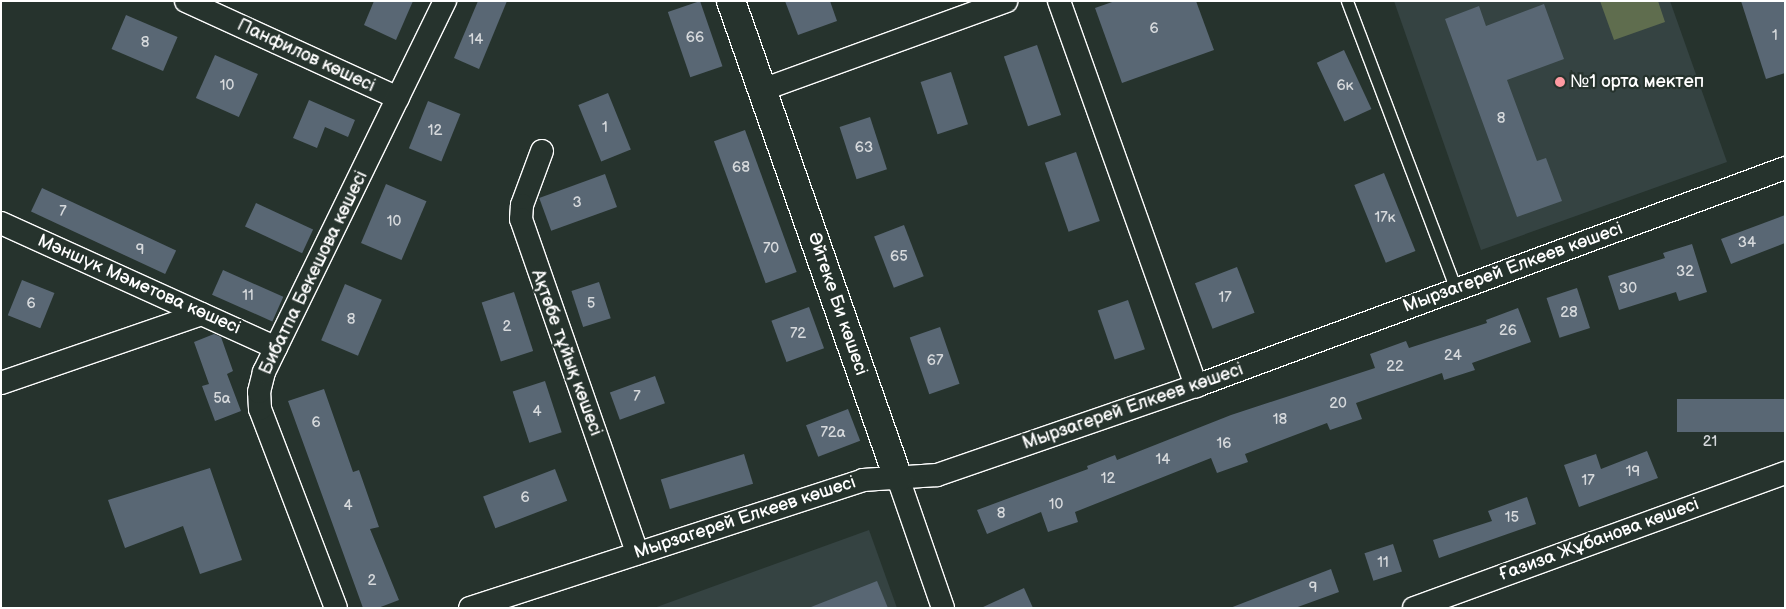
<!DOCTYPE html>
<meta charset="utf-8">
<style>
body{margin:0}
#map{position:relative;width:1786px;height:609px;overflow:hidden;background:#26332d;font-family:"Balsamiq Sans",sans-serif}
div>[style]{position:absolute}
.built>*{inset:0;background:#354342}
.green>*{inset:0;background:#5f6d4e}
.building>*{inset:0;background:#596774;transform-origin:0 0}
.roads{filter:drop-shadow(1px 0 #fff) drop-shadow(-1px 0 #fff) drop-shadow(0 1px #fff) drop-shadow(0 -1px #fff)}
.lane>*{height:11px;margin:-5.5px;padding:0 5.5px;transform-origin:5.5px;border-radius:5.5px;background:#26332d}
.street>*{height:22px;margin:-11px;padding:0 11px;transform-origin:11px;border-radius:11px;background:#26332d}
.secondary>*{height:28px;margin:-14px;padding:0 14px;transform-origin:14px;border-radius:14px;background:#26332d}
.dots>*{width:14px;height:14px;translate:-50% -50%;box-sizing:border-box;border:2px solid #26332d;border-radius:50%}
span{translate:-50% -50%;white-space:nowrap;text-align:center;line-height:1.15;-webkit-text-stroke:4.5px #26332d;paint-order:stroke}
.number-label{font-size:15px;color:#d6d9dc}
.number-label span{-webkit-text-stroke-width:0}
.street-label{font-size:18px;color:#fff}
.poi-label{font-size:18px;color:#fff}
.left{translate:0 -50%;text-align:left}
.frame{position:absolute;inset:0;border:2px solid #fff;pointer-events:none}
</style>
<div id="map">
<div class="built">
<i style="clip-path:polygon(1394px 1px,1670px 1px,1727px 162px,1481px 250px)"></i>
<i style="clip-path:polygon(869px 530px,897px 608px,654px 608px)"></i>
</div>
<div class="green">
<i style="clip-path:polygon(1600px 1px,1658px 1px,1665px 22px,1614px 40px)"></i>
</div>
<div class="building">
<i style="clip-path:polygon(374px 1px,413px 1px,396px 40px,364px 25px)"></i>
<i style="clip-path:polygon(478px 1px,507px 1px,479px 69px,454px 58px)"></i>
<i style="left:700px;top:1px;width:69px;height:34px;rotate:71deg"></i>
<i style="clip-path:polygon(785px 1px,830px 1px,837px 21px,798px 35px)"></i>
<i style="clip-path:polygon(1115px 1px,1196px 1px,1214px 50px,1122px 83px,1095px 8px)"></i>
<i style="clip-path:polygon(1741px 1px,1785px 1px,1785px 73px,1766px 79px)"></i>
<i style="clip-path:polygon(1544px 4px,1564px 59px,1507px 80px,1537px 161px,1546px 158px,1562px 201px,1517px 217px,1445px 19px,1479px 6px,1486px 26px)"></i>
<i style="left:126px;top:15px;width:56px;height:37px;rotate:23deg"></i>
<i style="left:1037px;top:45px;width:74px;height:35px;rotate:71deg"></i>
<i style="left:1344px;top:50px;width:65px;height:30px;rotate:65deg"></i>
<i style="left:215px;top:55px;width:47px;height:47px;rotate:24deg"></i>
<i style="left:951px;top:72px;width:55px;height:32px;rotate:72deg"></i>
<i style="left:608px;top:93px;width:61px;height:32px;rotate:68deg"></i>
<i style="clip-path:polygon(309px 100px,355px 120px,348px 137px,325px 127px,317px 148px,293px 138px)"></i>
<i style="left:428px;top:101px;width:35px;height:51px;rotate:22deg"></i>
<i style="left:870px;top:117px;width:55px;height:32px;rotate:72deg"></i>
<i style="left:745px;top:130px;width:151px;height:33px;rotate:70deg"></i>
<i style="left:1076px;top:152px;width:73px;height:33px;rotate:71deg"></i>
<i style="left:1384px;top:173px;width:84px;height:32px;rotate:68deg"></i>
<i style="left:605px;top:174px;width:35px;height:70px;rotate:70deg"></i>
<i style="left:386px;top:184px;width:44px;height:64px;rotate:23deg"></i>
<i style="left:42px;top:188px;width:148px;height:26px;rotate:25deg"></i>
<i style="left:256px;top:203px;width:63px;height:26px;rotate:25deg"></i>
<i style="clip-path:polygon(1785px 215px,1785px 243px,1731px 264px,1721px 239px)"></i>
<i style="left:904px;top:225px;width:55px;height:32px;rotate:69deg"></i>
<i style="clip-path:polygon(1692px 244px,1707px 292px,1679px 301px,1676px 292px,1619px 310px,1608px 276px,1665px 258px,1663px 253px)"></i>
<i style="left:1237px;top:267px;width:49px;height:45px;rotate:69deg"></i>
<i style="left:223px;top:270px;width:66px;height:27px;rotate:24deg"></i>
<i style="left:22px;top:280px;width:35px;height:38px;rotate:22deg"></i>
<i style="left:599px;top:282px;width:38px;height:29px;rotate:72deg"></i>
<i style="left:345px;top:284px;width:40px;height:61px;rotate:23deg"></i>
<i style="left:1577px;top:288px;width:42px;height:32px;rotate:72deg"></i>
<i style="left:514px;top:292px;width:62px;height:34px;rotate:72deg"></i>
<i style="left:1128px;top:300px;width:52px;height:32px;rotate:71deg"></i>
<i style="left:809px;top:307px;width:44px;height:40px;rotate:70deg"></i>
<i style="clip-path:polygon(1518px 308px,1531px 342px,1472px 363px,1475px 370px,1444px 380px,1442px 373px,1356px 403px,1362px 419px,1330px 430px,1327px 423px,1245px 454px,1248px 462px,1217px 473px,1211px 458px,1075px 512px,1078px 522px,1048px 532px,1041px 512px,987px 534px,977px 510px,1088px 469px,1087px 466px,1115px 455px,1117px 460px,1231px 415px,1375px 368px,1370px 354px,1406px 341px,1409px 348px,1487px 323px,1486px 320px)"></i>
<i style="left:940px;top:327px;width:60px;height:32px;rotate:71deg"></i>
<i style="clip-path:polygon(214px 334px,221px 337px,233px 371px,227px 374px,241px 411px,215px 421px,202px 386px,209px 384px,194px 342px)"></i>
<i style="left:655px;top:376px;width:29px;height:48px;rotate:70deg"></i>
<i style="left:545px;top:381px;width:54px;height:34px;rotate:72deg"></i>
<i style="clip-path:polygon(324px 389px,353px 472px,359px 470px,379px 527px,370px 529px,399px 600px,378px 608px,363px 608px,288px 401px)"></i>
<i style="left:1785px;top:399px;width:33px;height:108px;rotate:90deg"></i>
<i style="left:848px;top:409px;width:34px;height:45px;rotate:69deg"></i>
<i style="clip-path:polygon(1647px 451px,1658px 478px,1579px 507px,1564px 465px,1596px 454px,1601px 469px)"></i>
<i style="left:744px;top:454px;width:31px;height:87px;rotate:73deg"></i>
<i style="clip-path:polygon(210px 468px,242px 560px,200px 574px,183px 526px,125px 548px,108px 500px)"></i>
<i style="left:555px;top:469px;width:34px;height:77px;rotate:69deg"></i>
<i style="clip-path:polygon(1527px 497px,1536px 524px,1439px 558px,1433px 540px,1492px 521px,1488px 511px)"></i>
<i style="left:1393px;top:544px;width:29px;height:30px;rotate:72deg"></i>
<i style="clip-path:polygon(1331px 569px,1339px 592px,1295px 608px,1230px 608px)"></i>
<i style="clip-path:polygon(877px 581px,888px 608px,812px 608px,811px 607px)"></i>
<i style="clip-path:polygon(1024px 588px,1033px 608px,981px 608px)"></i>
</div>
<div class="roads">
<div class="lane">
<i style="left:1347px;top:1px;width:308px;rotate:69.3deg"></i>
</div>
<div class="street">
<i style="left:186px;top:1px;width:233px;rotate:24.6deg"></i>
<i style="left:1059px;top:1px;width:409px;rotate:70.4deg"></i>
<i style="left:762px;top:90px;width:260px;rotate:-20deg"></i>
<i style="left:542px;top:151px;width:58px;rotate:110.3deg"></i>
<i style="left:522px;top:205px;width:14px;rotate:94deg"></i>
<i style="left:521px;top:219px;width:354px;rotate:70.8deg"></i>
<i style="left:1px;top:223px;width:302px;rotate:24.4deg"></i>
<i style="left:1px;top:383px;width:212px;rotate:-19deg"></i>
<i style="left:898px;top:478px;width:138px;rotate:70.9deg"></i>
<i style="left:336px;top:608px;width:213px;rotate:-110.9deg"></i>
<i style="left:260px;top:409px;width:17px;rotate:-93deg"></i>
<i style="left:259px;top:392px;width:21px;rotate:-76deg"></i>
<i style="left:264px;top:372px;width:413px;rotate:-64deg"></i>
<i style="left:470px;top:608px;width:413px;rotate:-18deg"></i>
<i style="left:863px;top:480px;width:74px;rotate:-3.9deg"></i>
<i style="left:937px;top:475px;width:274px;rotate:-19deg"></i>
<i style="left:1196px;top:386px;width:628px;rotate:-20.31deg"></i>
<i style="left:1414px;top:608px;width:395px;rotate:-20deg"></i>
</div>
<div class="secondary">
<i style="left:731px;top:1px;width:505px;rotate:70.7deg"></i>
</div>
</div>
<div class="dots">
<i style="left:1560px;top:82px;background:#ff9aa2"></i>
</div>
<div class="number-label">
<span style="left:1154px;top:29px">6</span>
<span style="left:1775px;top:36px">1</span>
<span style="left:695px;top:38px">66</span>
<span style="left:476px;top:40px">14</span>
<span style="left:145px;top:43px">8</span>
<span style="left:227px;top:86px">10</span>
<span style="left:1345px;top:86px">6к</span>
<span style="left:1501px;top:119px">8</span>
<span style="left:605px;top:128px">1</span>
<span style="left:435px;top:131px">12</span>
<span style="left:864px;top:148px">63</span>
<span style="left:741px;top:168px">68</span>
<span style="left:577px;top:203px">3</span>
<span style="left:63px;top:212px">7</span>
<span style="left:1385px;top:218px">17к</span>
<span style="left:394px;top:222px">10</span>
<span style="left:1747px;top:243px">34</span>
<span style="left:771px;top:249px">70</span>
<span style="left:140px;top:250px">9</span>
<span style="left:899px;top:257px">65</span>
<span style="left:1685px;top:272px">32</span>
<span style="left:1628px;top:289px">30</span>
<span style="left:248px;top:296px">11</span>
<span style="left:1225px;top:298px">17</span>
<span style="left:31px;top:304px">6</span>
<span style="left:591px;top:304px">5</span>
<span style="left:1569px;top:313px">28</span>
<span style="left:351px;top:320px">8</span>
<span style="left:507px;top:327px">2</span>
<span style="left:1508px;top:331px">26</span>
<span style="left:798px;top:334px">72</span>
<span style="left:1453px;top:356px">24</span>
<span style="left:935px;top:361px">67</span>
<span style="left:1395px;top:367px">22</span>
<span style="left:637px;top:397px">7</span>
<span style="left:222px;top:399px">5а</span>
<span style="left:1338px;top:404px">20</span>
<span style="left:537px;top:412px">4</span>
<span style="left:1280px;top:420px">18</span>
<span style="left:316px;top:423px">6</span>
<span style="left:833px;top:433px">72а</span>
<span style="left:1710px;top:442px">21</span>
<span style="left:1224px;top:444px">16</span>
<span style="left:1163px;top:460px">14</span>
<span style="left:1633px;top:472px">19</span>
<span style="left:1108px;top:479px">12</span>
<span style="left:1588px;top:481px">17</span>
<span style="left:525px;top:498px">6</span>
<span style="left:1056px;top:505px">10</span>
<span style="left:348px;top:506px">4</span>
<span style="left:1001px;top:514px">8</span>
<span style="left:1512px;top:518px">15</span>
<span style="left:1383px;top:563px">11</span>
<span style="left:372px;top:581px">2</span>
<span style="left:1313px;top:588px">9</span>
</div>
<div class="street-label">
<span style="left:306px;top:56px;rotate:25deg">Панфилов көшесі</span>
<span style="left:1513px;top:268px;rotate:-20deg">Мырзагерей Елкеев көшесі</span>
<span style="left:314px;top:273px;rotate:-64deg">Бибатпа Бекешова көшесі</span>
<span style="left:139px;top:285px;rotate:24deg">Мәншүк Мәметова көшесі</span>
<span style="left:837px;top:304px;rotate:71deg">Әйтеке Би көшесі</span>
<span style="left:566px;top:353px;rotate:70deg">Ақтөбе тұйық көшесі</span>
<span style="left:1133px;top:407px;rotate:-19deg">Мырзагерей Елкеев көшесі</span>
<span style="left:745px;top:518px;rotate:-18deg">Мырзагерей Елкеев көшесі</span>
<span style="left:1599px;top:540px;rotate:-20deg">Ғазиза Жұбанова көшесі</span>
</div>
<div class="poi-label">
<span class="left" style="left:1570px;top:82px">№1 орта мектеп</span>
</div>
<div class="frame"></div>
</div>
